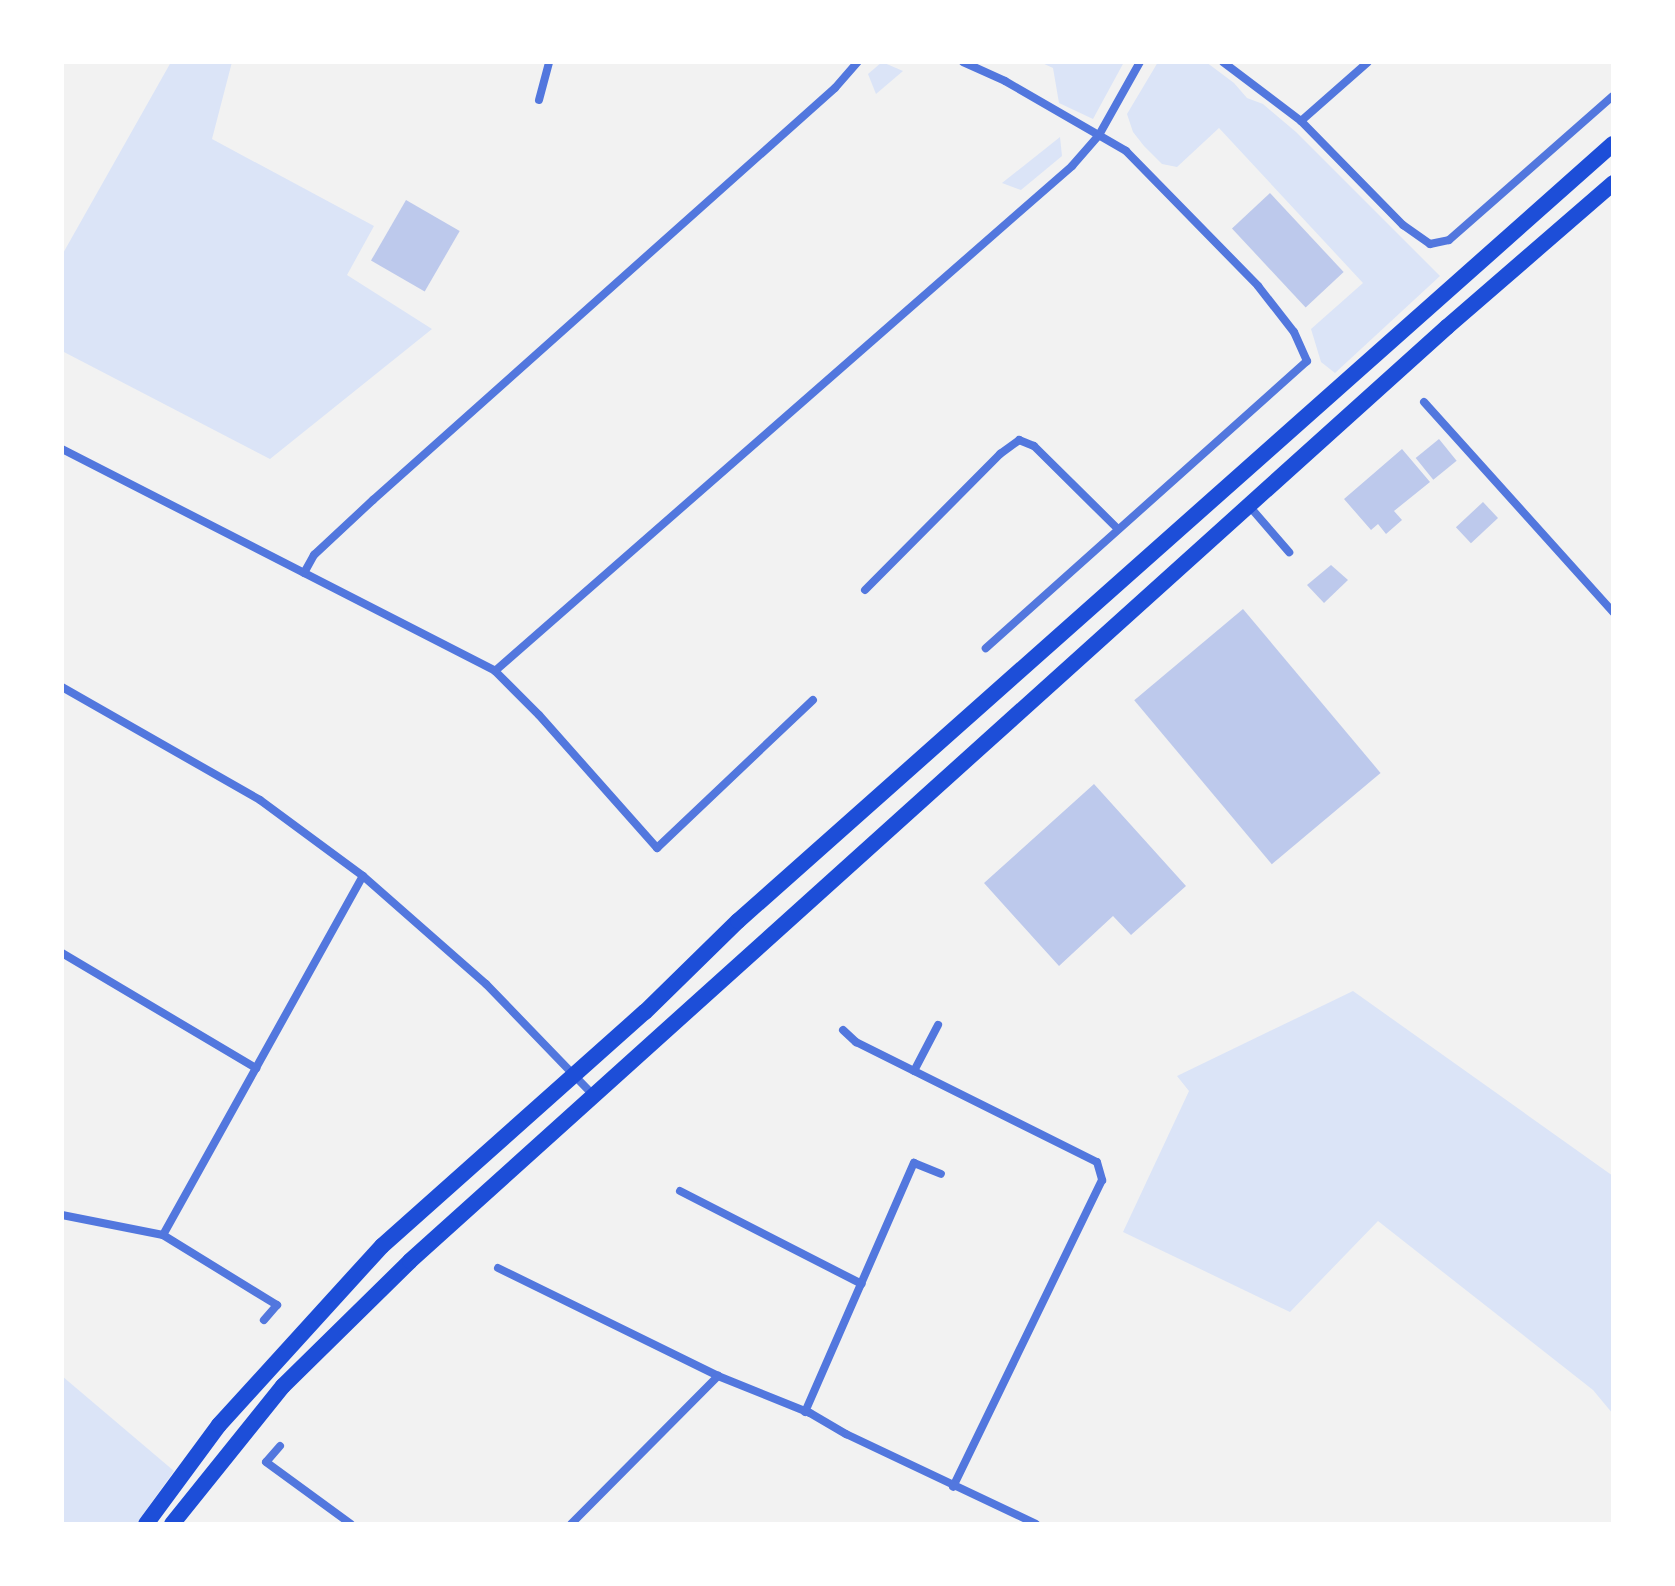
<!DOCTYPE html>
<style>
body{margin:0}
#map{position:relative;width:1675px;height:1586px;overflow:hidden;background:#f2f2f2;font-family:"Asap Condensed",sans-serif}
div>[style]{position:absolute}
.green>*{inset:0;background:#dbe4f7}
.building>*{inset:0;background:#bdc9ec;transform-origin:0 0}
.minor>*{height:8px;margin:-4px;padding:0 4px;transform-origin:4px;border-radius:4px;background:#5277de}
.primary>*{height:16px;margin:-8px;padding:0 8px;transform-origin:8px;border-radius:8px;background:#1d4ed8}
span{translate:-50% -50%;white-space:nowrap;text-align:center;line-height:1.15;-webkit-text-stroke:6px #fff;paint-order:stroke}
.frame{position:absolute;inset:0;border:64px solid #fff;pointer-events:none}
</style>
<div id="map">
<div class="green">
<i style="clip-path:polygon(171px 62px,232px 62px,212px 139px,374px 226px,347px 275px,432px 329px,270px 459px,62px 351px,62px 255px)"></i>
<i style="clip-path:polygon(882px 62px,903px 71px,876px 94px,868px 74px)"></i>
<i style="clip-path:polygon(1040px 62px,1124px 62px,1093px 119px,1059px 103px,1053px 68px)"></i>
<i style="clip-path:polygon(1158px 62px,1206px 62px,1234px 83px,1247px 98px,1263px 104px,1296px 132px,1440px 276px,1335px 373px,1321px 362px,1311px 329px,1363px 283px,1219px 128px,1177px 167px,1162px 164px,1144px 146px,1133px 132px,1127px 114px)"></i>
<i style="clip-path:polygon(1060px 137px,1062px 156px,1021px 190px,1002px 183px)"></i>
<i style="clip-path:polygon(1353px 991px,1613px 1176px,1613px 1414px,1593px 1390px,1378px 1221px,1290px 1312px,1123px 1232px,1189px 1091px,1177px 1076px)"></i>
<i style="clip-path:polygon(62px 1376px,174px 1471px,136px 1524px,62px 1524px)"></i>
</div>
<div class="building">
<i style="left:1270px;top:193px;width:108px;height:52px;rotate:47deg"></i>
<i style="left:406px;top:200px;width:62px;height:70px;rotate:30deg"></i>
<i style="left:1439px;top:439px;width:28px;height:30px;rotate:51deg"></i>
<i style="clip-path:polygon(1402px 449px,1430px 482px,1394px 511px,1402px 520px,1386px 534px,1378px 524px,1371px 530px,1344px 499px)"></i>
<i style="left:1483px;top:502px;width:22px;height:37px;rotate:47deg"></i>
<i style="clip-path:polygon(1331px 565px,1348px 580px,1324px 603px,1307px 585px)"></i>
<i style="left:1243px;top:609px;width:214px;height:142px;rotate:50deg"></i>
<i style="clip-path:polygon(1094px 784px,1186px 886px,1131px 935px,1113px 916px,1059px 966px,984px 883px)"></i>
</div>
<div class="minor">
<i style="left:963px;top:62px;width:46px;rotate:24.3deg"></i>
<i style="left:1005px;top:81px;width:140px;rotate:30deg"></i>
<i style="left:1126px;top:151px;width:189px;rotate:45.6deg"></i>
<i style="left:1258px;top:286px;width:58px;rotate:52deg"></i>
<i style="left:1294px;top:332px;width:32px;rotate:66deg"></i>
<i style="left:1307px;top:361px;width:431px;rotate:138.2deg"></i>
<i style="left:1223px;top:62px;width:98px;rotate:37.1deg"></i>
<i style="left:1301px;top:121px;width:146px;rotate:45.6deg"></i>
<i style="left:1403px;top:225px;width:33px;rotate:35deg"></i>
<i style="left:1430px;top:244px;width:19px;rotate:-12deg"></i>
<i style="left:1449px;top:240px;width:218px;rotate:-41.3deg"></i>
<i style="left:539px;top:100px;width:39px;rotate:-75deg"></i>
<i style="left:1301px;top:121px;width:89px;rotate:-41.4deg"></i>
<i style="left:1424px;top:402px;width:283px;rotate:48deg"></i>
<i style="left:62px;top:449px;width:487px;rotate:27.1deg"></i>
<i style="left:495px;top:671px;width:62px;rotate:45deg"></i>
<i style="left:539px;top:715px;width:178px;rotate:48.4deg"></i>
<i style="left:657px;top:848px;width:215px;rotate:-43.5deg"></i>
<i style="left:1250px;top:507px;width:60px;rotate:49.1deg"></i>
<i style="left:304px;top:573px;width:21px;rotate:-61deg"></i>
<i style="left:314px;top:555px;width:81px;rotate:-43deg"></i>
<i style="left:373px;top:500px;width:619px;rotate:-41.73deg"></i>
<i style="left:835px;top:88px;width:35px;rotate:-49deg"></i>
<i style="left:865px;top:590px;width:192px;rotate:-45.2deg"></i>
<i style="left:1000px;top:454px;width:24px;rotate:-36deg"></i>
<i style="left:1019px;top:440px;width:16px;rotate:22deg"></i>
<i style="left:1034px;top:446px;width:118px;rotate:44.7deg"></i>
<i style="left:495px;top:671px;width:767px;rotate:-41.19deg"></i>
<i style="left:1072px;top:166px;width:41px;rotate:-48.9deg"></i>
<i style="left:1099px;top:135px;width:84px;rotate:-60.7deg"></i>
<i style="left:62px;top:687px;width:228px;rotate:29.7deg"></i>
<i style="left:260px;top:800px;width:128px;rotate:36.4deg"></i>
<i style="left:363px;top:876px;width:164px;rotate:41.3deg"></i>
<i style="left:486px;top:984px;width:156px;rotate:46deg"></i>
<i style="left:62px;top:953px;width:226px;rotate:30.7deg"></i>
<i style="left:843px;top:1030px;width:18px;rotate:43deg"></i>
<i style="left:856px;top:1042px;width:269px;rotate:26.5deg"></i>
<i style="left:1097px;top:1162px;width:19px;rotate:74deg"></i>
<i style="left:1102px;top:1180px;width:341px;rotate:115.9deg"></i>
<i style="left:914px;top:1071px;width:52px;rotate:-62.4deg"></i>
<i style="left:680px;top:1191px;width:204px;rotate:27.1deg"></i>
<i style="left:62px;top:1215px;width:103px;rotate:11.2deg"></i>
<i style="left:163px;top:1235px;width:134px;rotate:31.6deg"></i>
<i style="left:277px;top:1305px;width:20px;rotate:131deg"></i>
<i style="left:163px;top:1235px;width:411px;rotate:-60.9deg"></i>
<i style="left:498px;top:1268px;width:245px;rotate:26.1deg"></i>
<i style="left:718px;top:1376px;width:99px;rotate:21.9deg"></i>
<i style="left:810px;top:1413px;width:42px;rotate:30.3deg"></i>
<i style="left:846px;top:1434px;width:210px;rotate:25.3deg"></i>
<i style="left:805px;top:1412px;width:272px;rotate:-66.4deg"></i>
<i style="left:914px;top:1163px;width:29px;rotate:22deg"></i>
<i style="left:280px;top:1446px;width:21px;rotate:131deg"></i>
<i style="left:266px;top:1462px;width:105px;rotate:36.1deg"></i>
<i style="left:571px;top:1524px;width:209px;rotate:-45.2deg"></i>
</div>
<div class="primary">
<i style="left:146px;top:1524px;width:123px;rotate:-53.6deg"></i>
<i style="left:219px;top:1425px;width:242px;rotate:-47.7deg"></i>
<i style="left:382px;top:1246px;width:352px;rotate:-41.7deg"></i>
<i style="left:645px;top:1012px;width:130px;rotate:-44.4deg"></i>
<i style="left:738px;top:921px;width:1170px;rotate:-41.61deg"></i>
<i style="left:172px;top:1524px;width:177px;rotate:-51.2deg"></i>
<i style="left:283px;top:1386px;width:178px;rotate:-44.5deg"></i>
<i style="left:410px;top:1261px;width:1396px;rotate:-42.01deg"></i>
<i style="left:1447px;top:327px;width:220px;rotate:-40.9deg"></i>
</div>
<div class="frame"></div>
</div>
